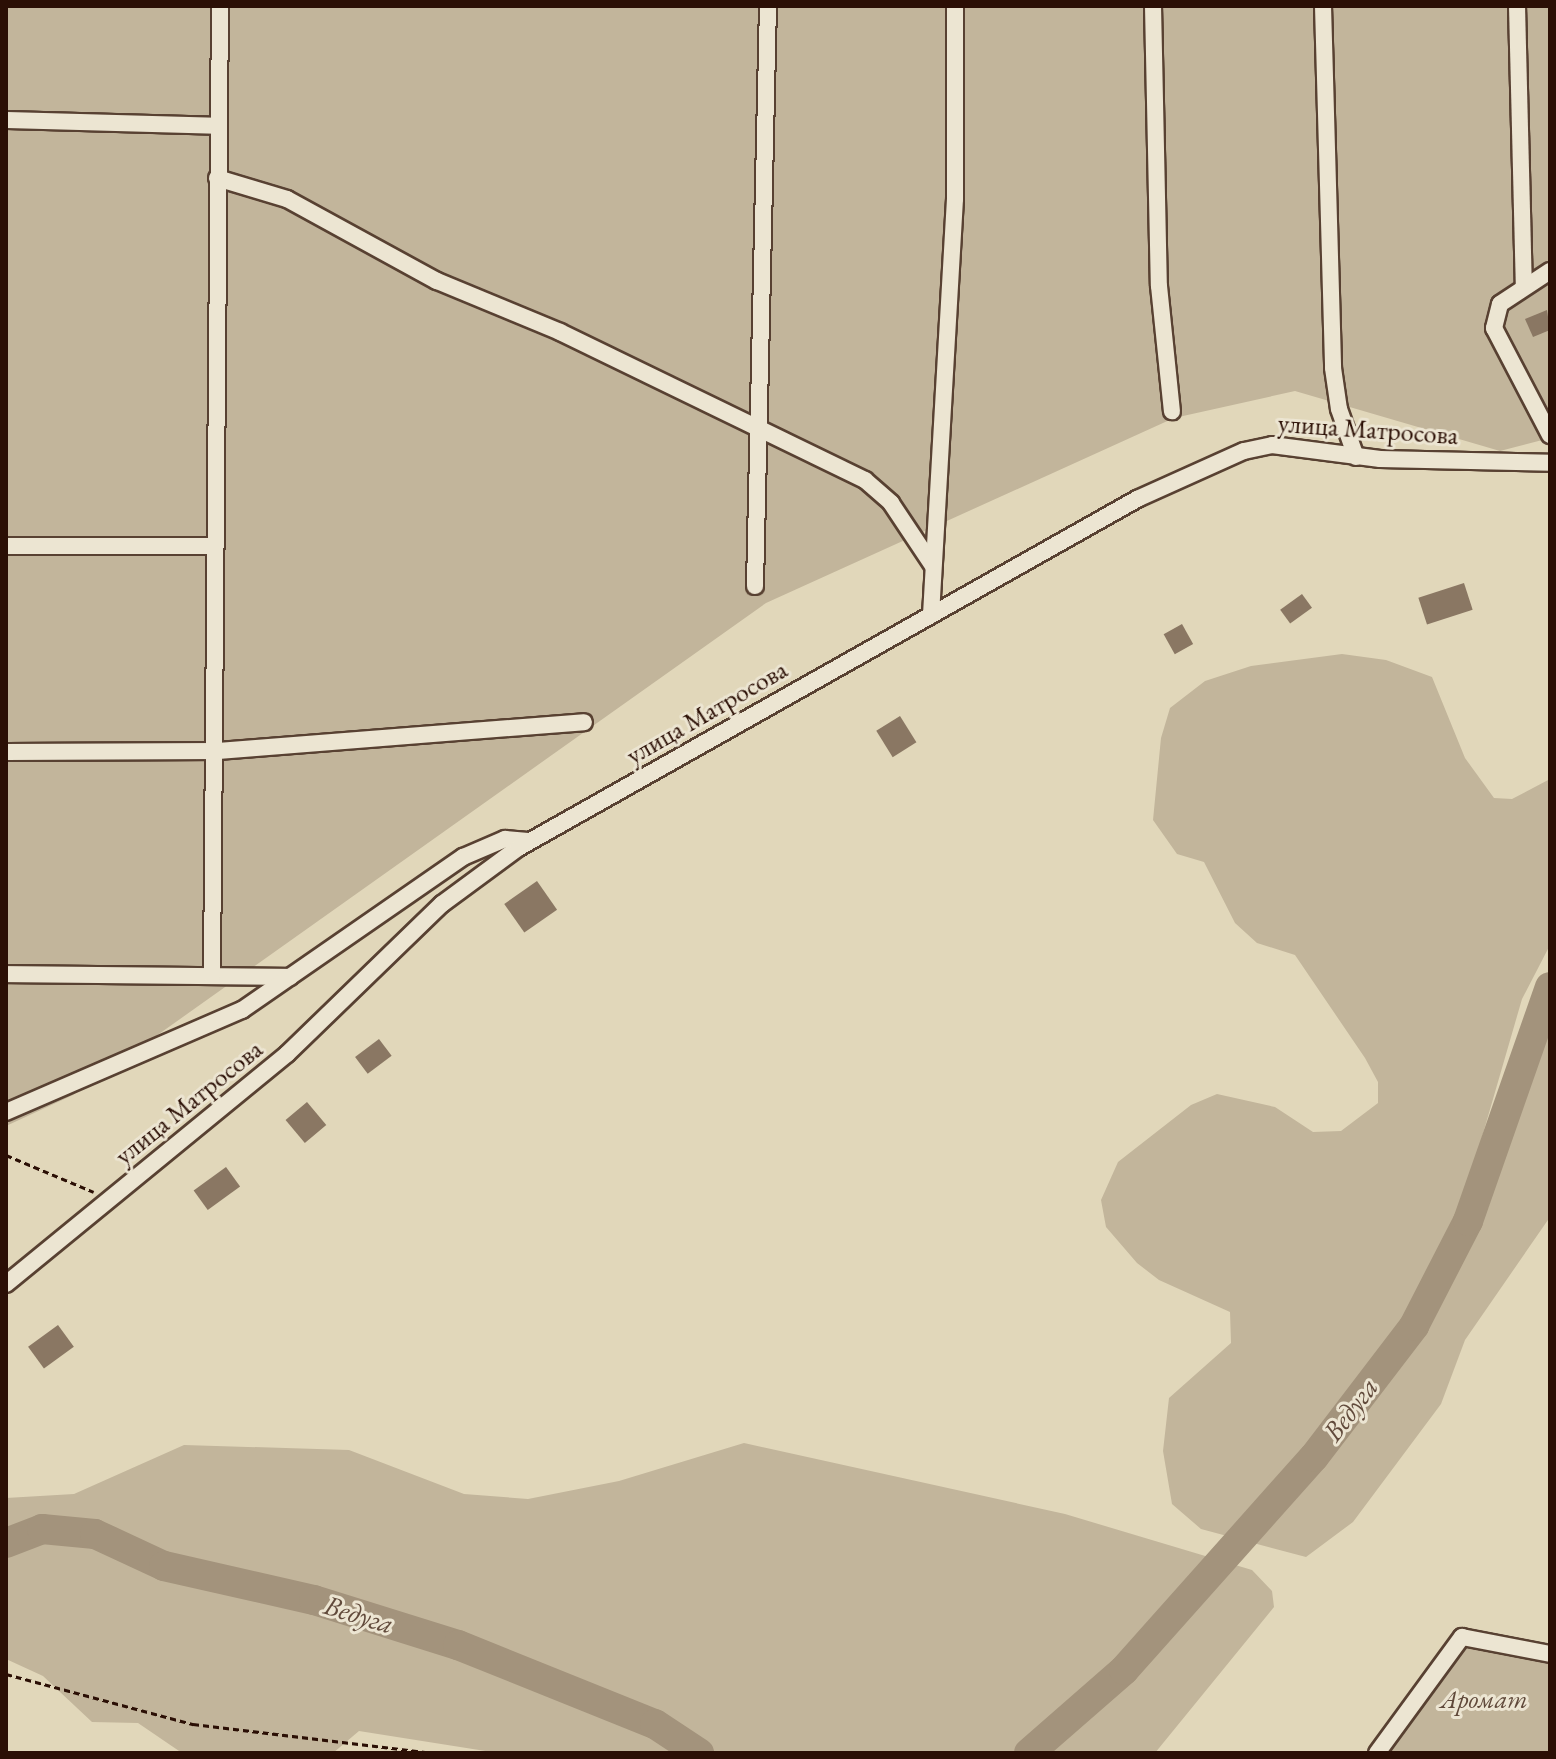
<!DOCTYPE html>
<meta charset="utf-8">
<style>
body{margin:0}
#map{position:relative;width:1556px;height:1759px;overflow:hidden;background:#e1d7ba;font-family:"EB Garamond",serif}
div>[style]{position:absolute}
.green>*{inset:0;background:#c2b59b}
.river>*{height:30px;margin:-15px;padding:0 15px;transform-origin:15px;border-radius:15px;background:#a3937c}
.building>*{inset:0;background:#8a7763;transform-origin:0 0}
.path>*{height:3px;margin-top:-1.5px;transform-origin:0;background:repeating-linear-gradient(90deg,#2b0f05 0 6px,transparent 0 10px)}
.roads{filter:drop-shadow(2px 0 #584132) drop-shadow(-2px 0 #584132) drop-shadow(0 2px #584132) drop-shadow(0 -2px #584132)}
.minor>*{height:16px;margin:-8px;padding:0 8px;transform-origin:8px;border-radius:8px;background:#ece5d2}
span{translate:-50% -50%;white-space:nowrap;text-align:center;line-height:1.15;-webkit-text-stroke:6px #ece5d2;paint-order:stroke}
.street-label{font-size:26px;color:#2b0f05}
.park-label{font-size:26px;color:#60493a;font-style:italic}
.water-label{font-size:28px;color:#614a3b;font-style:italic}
.frame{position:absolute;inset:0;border:8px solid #2b0f05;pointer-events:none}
</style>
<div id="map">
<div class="green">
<i style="clip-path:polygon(6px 6px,1550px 6px,1550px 438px,1500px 451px,1295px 391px,1174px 418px,766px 603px,73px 1095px,6px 1126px)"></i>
<i style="clip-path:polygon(1342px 654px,1386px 660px,1432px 677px,1465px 758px,1494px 798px,1512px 799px,1550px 779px,1550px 945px,1522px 999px,1462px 1206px,1477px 1218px,1488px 1208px,1550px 1013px,1550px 1217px,1465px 1340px,1441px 1404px,1353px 1522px,1306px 1557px,1201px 1529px,1172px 1504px,1163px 1451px,1169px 1398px,1231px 1343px,1230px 1312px,1159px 1280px,1137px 1263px,1106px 1227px,1101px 1200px,1118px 1162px,1191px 1105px,1217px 1094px,1275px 1107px,1313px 1132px,1341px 1131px,1378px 1103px,1378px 1082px,1365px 1058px,1295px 955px,1257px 943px,1235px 923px,1204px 862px,1177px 854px,1153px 820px,1161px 738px,1170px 708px,1205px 681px,1251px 666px)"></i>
<i style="clip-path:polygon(744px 1443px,1065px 1514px,1252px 1570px,1272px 1591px,1274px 1607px,1155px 1753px,498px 1753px,359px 1731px,333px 1753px,182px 1753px,138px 1723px,92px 1722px,43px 1676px,6px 1659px,6px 1498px,74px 1494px,184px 1445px,349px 1450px,464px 1494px,528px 1499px,619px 1481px)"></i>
<i style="clip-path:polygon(1459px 1639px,1550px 1658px,1550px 1753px,1385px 1753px)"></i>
</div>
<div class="river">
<i style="left:6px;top:1543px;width:39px;rotate:-21deg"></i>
<i style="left:42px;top:1529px;width:53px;rotate:5.4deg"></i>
<i style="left:95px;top:1534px;width:76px;rotate:24.9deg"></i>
<i style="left:164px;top:1566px;width:154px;rotate:12.8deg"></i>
<i style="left:314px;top:1600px;width:151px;rotate:17.4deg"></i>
<i style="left:458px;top:1645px;width:212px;rotate:21.9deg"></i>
<i style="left:655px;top:1724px;width:53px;rotate:33.4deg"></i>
<i style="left:1029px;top:1753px;width:126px;rotate:-41.1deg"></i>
<i style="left:1124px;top:1670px;width:285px;rotate:-48.3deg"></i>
<i style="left:1314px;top:1457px;width:165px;rotate:-52.6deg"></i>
<i style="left:1414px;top:1326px;width:118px;rotate:-62.8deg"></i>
<i style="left:1468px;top:1221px;width:248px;rotate:-70.7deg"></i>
</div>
<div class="building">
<i style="clip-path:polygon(1547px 310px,1550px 330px,1533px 337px,1525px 319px)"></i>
<i style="left:1464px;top:583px;width:28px;height:48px;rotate:72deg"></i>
<i style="left:1302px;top:594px;width:17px;height:27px;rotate:54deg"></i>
<i style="left:1182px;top:624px;width:23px;height:21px;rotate:61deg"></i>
<i style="left:900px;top:716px;width:31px;height:28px;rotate:58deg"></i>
<i style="left:537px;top:881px;width:35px;height:40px;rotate:55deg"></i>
<i style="left:379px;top:1039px;width:21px;height:30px;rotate:53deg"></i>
<i style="left:307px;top:1102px;width:30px;height:28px;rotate:50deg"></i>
<i style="left:226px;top:1167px;width:24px;height:40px;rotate:54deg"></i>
<i style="left:58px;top:1325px;width:27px;height:37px;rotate:54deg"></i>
</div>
<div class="path">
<i style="left:6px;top:1155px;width:95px;rotate:22.8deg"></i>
<i style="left:6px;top:1674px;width:194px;rotate:15deg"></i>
<i style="left:193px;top:1724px;width:240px;rotate:6.9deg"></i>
</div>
<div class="roads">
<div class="minor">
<i style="left:1153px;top:6px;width:280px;rotate:88.8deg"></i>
<i style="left:1159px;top:286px;width:126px;rotate:84.1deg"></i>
<i style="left:1323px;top:6px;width:362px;rotate:88.4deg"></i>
<i style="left:1333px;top:368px;width:41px;rotate:81.7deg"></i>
<i style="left:1339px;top:409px;width:51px;rotate:70.5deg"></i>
<i style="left:1517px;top:6px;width:280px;rotate:88.6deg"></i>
<i style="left:6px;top:120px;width:211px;rotate:1.6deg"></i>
<i style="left:217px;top:178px;width:73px;rotate:16.7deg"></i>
<i style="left:287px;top:199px;width:171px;rotate:28.7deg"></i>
<i style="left:437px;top:281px;width:133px;rotate:22.5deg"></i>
<i style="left:560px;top:332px;width:339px;rotate:25.9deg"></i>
<i style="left:865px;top:480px;width:35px;rotate:41deg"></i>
<i style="left:891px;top:503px;width:76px;rotate:56.3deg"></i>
<i style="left:1550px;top:271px;width:60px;rotate:146.6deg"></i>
<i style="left:1500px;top:304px;width:25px;rotate:104deg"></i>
<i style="left:1494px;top:328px;width:121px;rotate:62.4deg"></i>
<i style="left:6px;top:546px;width:208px"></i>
<i style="left:755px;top:586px;width:580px;rotate:-88.72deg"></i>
<i style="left:931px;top:615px;width:417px;rotate:-86.7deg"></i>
<i style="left:955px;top:199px;width:193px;rotate:-90deg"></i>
<i style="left:6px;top:752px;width:212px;rotate:-0.3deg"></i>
<i style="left:218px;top:751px;width:367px;rotate:-4.5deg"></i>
<i style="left:6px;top:974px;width:284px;rotate:0.6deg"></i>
<i style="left:212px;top:976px;width:970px;rotate:-89.53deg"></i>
<i style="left:6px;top:1112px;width:257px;rotate:-23.4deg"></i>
<i style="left:242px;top:1010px;width:269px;rotate:-34.7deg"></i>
<i style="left:463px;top:857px;width:46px;rotate:-23.2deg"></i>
<i style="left:505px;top:839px;width:23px;rotate:5deg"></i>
<i style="left:6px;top:1284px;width:363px;rotate:-39.3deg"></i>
<i style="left:287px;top:1054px;width:216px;rotate:-44.1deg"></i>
<i style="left:442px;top:904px;width:94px;rotate:-36.4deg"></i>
<i style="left:518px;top:848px;width:711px;rotate:-29.41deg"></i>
<i style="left:1137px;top:499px;width:117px;rotate:-24.2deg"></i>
<i style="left:1244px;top:451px;width:29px;rotate:-12deg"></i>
<i style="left:1272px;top:445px;width:109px;rotate:7.4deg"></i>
<i style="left:1380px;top:459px;width:170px;rotate:1.3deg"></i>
<i style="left:1377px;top:1753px;width:144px;rotate:-53.8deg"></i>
<i style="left:1462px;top:1637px;width:90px;rotate:10.9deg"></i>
</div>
</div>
<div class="street-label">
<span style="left:1368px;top:430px;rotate:4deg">улица Матросова</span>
<span style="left:707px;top:713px;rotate:-30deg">улица Матросова</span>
<span style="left:189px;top:1103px;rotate:-39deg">улица Матросова</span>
</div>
<div class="park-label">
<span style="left:1484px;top:1700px">Аромат</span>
</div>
<div class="water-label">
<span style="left:1350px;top:1409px;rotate:-53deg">Ведуга</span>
<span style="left:359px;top:1614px;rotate:17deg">Ведуга</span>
</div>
<div class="frame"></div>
</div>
